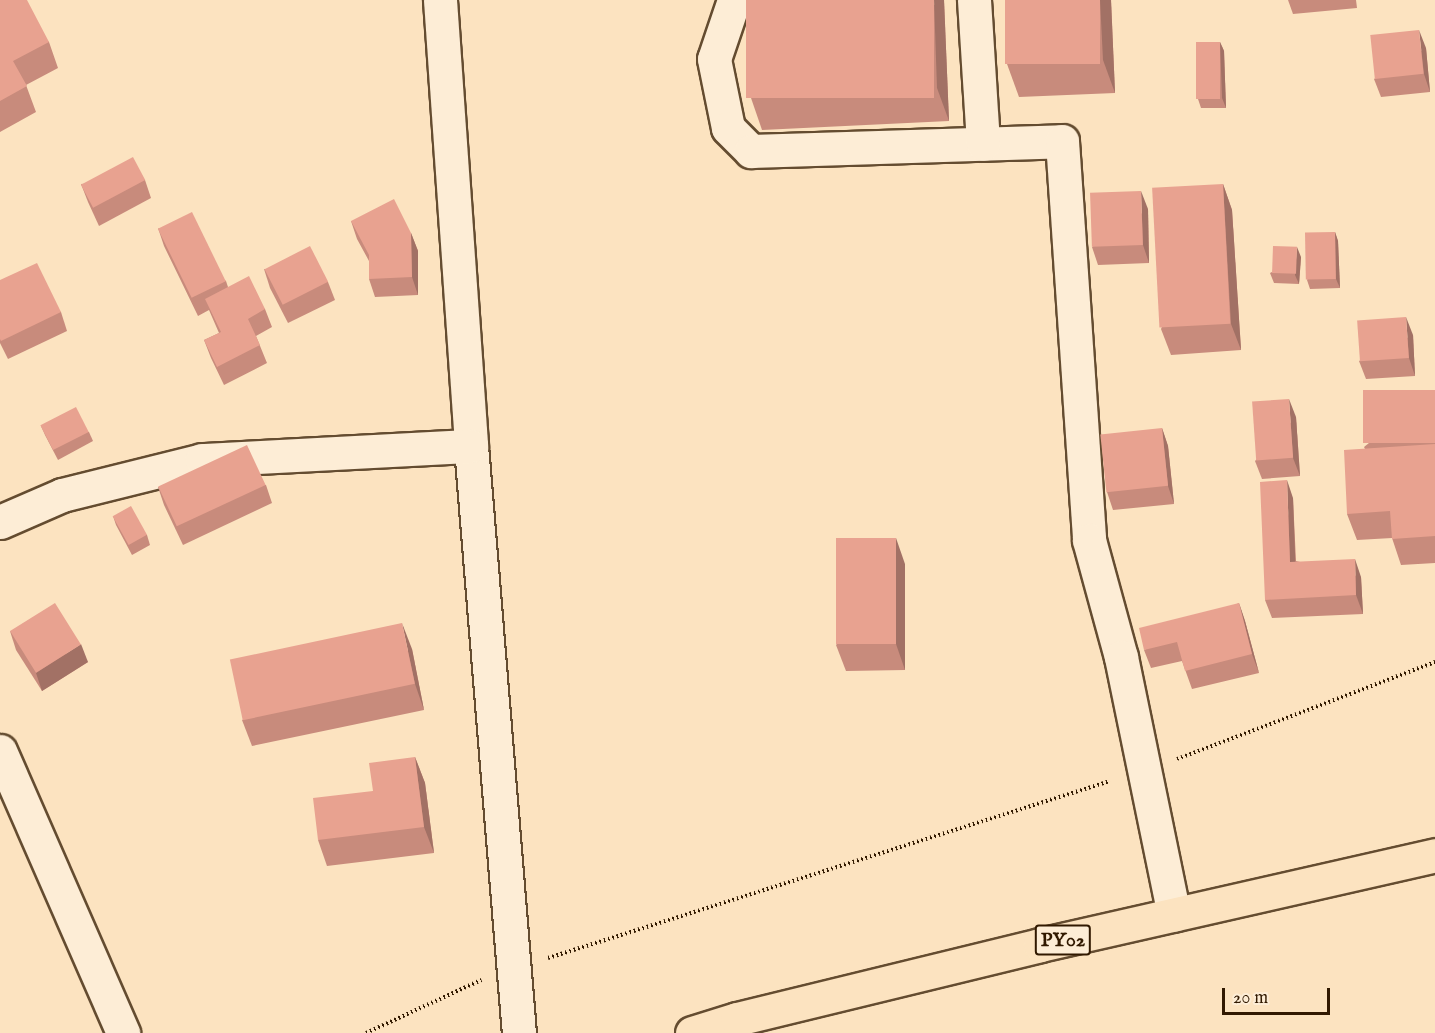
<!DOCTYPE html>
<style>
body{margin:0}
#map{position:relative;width:1435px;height:1033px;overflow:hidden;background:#fce3c0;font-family:"IM FELL English",serif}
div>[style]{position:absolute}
.path>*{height:4px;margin-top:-2px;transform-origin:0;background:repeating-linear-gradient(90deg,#311900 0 1.5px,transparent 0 4.5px)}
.roads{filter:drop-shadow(2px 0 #644c30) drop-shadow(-2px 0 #644c30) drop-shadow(0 2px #644c30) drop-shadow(0 -2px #644c30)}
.minor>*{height:33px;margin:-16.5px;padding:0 16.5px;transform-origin:16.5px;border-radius:16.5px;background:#fdedd6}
.major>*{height:33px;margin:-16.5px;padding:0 16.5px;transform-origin:16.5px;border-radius:16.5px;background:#fce3c0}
.wall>*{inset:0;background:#c88b7c}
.shaded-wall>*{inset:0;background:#a27165}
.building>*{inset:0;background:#e8a290;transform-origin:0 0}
span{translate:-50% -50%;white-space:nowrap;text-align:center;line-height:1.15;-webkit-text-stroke:5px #fdedd6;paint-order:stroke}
.shield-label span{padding:2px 4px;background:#fdedd6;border:2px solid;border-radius:4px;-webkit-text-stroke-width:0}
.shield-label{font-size:20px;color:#311900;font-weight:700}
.scale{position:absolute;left:1222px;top:988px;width:108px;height:27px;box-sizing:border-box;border:3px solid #311900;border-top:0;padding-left:8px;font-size:18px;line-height:21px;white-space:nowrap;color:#311900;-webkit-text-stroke:4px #fdedd6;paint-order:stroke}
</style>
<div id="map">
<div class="path">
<i style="left:1177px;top:759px;width:276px;rotate:-20.6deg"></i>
<i style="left:548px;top:958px;width:589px;rotate:-17.48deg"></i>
<i style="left:366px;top:1033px;width:127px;rotate:-24.7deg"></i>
</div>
<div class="roads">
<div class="minor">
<i style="left:440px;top:0;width:447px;rotate:86deg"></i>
<i style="left:471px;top:446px;width:589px;rotate:85.33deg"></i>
<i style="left:734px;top:0;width:62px;rotate:108.7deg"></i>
<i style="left:714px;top:59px;width:70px;rotate:78.5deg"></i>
<i style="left:728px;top:128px;width:33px;rotate:45deg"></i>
<i style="left:751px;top:151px;width:311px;rotate:-1.8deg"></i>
<i style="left:1062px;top:141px;width:400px;rotate:86.1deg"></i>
<i style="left:1089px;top:540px;width:121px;rotate:74.7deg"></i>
<i style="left:1121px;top:657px;width:263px;rotate:78.4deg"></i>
<i style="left:974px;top:0;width:144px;rotate:86.4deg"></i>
<i style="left:0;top:522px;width:68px;rotate:-23.5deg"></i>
<i style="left:62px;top:495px;width:144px;rotate:-14deg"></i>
<i style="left:202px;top:460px;width:269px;rotate:-3deg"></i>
<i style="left:0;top:751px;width:308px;rotate:66.4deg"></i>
</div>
<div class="major">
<i style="left:692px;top:1033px;width:47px;rotate:-17.3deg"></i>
<i style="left:737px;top:1019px;width:312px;rotate:-13.7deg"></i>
<i style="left:1040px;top:945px;width:405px;rotate:-12.8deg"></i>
</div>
</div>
<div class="wall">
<i style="clip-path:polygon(0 0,49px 42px,58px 68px,26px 85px,36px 112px,0 132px)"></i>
<i style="clip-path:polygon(944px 0,949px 121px,762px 130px,751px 98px)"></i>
<i style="clip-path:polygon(1005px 0,1111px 0,1115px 93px,1019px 97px,1007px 64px)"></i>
<i style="clip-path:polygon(1288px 0,1356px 0,1357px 8px,1293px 14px)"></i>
<i style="clip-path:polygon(1220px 42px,1224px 51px,1226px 108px,1201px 108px,1198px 99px)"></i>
<i style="clip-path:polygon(1426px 48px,1430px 92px,1381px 97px,1374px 79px)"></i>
<i style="clip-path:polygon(145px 180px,151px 198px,99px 226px,88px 202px,81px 184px)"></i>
<i style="clip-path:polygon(1223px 184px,1232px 210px,1241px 350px,1171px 355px,1161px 329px)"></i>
<i style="clip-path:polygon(1148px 209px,1149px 263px,1098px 265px,1092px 247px)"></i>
<i style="clip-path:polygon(351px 221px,411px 233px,418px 251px,418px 295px,375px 297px,369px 279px,369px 261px,357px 239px)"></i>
<i style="clip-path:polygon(158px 228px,226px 281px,228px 287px,265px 309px,272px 327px,256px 336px,267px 363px,224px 385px,211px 358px,204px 340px,219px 333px,209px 310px,198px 316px,164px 246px)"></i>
<i style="clip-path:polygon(1335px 232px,1338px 241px,1340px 288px,1310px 289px,1307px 280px)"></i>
<i style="clip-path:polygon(1301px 257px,1299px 284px,1274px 283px,1270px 273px)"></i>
<i style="clip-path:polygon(264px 269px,328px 282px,335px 300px,288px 323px,270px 288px)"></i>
<i style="clip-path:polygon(0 280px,61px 312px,67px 331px,8px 359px,0 343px)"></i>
<i style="clip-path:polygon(1413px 335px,1415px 376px,1366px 379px,1359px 361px)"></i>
<i style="clip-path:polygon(1435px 390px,1435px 563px,1401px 565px,1392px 538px,1357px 540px,1347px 514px,1365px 449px,1364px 447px)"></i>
<i style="clip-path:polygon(1296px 417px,1300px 476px,1262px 479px,1255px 461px)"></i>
<i style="clip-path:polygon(41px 426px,89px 432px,93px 441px,58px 460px,45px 435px)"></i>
<i style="clip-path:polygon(1162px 428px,1168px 446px,1174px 504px,1113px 510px,1107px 492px)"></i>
<i style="clip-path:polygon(266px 485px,272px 503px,183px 545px,164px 505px,158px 487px)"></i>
<i style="clip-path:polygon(1293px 498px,1296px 561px,1361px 577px,1363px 614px,1272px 618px,1265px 600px)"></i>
<i style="clip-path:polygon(113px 516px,147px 535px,150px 545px,132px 555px,116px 525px)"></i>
<i style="clip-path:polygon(905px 564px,905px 670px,846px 671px,836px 645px)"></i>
<i style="clip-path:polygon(1239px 603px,1245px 621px,1259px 673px,1192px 689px,1182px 661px,1151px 668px,1144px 650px)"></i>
<i style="clip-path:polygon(10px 631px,88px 662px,42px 691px,16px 650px)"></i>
<i style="clip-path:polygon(412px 649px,424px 710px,252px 746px,242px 720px)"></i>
<i style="clip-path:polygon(415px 757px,425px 783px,434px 853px,327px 866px,318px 840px,373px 791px)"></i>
</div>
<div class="shaded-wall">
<i style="clip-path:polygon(934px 0,944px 0,949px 121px,937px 88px)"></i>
<i style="clip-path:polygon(1100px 0,1111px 0,1115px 93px,1103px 60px)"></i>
<i style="clip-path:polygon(1419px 30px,1426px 48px,1430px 92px,1424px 74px)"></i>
<i style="clip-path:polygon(1220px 42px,1224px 51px,1226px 108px,1222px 98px)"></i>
<i style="clip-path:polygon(1223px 184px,1232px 210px,1241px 350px,1231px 324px)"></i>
<i style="clip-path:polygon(1141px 191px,1148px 209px,1149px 263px,1143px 245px)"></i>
<i style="clip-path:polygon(1335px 232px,1338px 241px,1340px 288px,1336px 279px)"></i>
<i style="clip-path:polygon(411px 233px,418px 251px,418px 295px,412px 277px)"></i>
<i style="clip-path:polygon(1297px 247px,1301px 257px,1299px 284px,1295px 275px)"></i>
<i style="clip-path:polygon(1406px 317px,1413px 335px,1415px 376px,1409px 358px)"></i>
<i style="clip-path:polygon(1289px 399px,1296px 417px,1300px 476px,1293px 458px)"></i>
<i style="clip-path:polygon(1162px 428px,1168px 446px,1174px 504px,1168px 486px)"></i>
<i style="clip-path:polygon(1287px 480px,1293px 498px,1296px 580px,1290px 562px)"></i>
<i style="clip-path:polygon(896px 538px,905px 564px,905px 670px,896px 644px)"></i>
<i style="clip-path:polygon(1355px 559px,1361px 577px,1363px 614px,1356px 595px)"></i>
<i style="clip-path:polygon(1239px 603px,1245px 621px,1259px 673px,1252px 654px)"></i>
<i style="clip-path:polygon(402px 623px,412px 649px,424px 710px,415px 684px)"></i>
<i style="clip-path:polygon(81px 644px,88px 662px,42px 691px,36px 673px)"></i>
<i style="clip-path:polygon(415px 757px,425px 783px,434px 853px,424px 827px)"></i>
</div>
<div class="building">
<i style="clip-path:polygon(0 0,27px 0,49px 42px,13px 61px,27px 86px,0 101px)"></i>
<i style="left:746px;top:0;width:188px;height:98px"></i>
<i style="left:1005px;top:0;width:95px;height:64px"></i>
<i style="left:1419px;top:30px;width:44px;height:49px;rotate:84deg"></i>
<i style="left:1196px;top:42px;width:24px;height:57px"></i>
<i style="left:133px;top:157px;width:26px;height:59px;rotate:62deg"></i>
<i style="left:1223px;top:184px;width:140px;height:71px;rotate:87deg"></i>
<i style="left:1141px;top:191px;width:54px;height:51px;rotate:88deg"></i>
<i style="clip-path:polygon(394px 199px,411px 233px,412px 277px,369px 279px,369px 255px,351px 221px)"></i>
<i style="left:192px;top:212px;width:77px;height:38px;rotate:64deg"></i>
<i style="left:1335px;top:232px;width:47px;height:30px;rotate:89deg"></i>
<i style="left:310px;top:246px;width:40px;height:51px;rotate:63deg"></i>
<i style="left:1273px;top:246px;width:24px;height:27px;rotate:2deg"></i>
<i style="clip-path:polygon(37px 263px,61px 312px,1px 341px,0 339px,0 280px)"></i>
<i style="clip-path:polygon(249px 276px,265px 309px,248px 319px,260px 345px,217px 367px,204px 340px,221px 332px,205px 299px)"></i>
<i style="left:1406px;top:317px;width:41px;height:49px;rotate:86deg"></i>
<i style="left:1435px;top:390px;width:53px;height:72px;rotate:90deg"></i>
<i style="left:1289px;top:399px;width:59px;height:37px;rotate:86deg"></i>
<i style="left:76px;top:407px;width:28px;height:40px;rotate:63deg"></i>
<i style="left:1162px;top:428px;width:58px;height:62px;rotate:84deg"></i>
<i style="clip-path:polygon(1435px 444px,1435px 536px,1392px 539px,1390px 511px,1347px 514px,1344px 450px)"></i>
<i style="left:247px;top:445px;width:44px;height:98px;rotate:65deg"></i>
<i style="clip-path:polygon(1287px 480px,1290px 562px,1355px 559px,1356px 595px,1265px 600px,1260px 482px)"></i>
<i style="left:131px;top:506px;width:33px;height:21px;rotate:61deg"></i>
<i style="left:896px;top:538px;width:106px;height:60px;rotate:90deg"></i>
<i style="left:55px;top:603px;width:49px;height:53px;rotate:58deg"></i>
<i style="clip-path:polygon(1239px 603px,1252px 654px,1185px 671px,1177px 642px,1144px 650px,1139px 628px)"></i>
<i style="left:402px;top:623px;width:62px;height:176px;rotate:78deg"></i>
<i style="clip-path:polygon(415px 757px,424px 827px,318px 840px,313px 798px,373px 791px,369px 763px)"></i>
</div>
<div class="shield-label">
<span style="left:1063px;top:940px">PY02</span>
</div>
<div class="scale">20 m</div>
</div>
